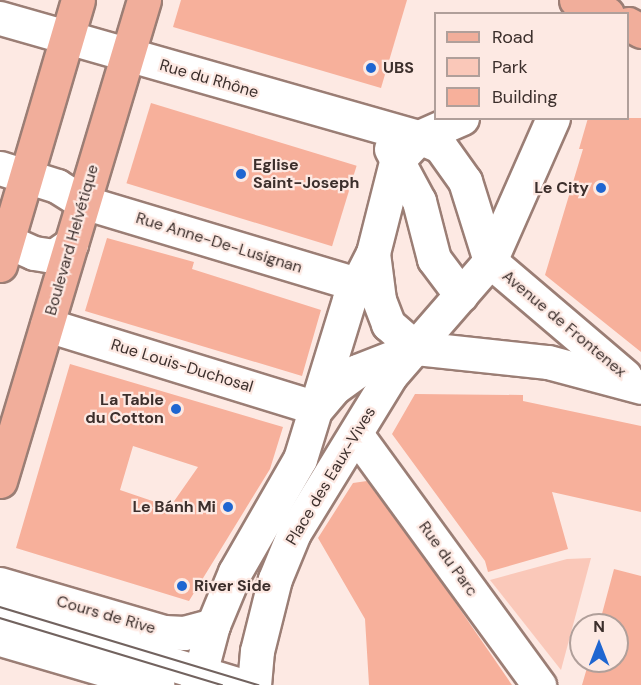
<!DOCTYPE html>
<meta charset="utf-8">
<style>
body{margin:0}
#map{position:relative;width:641px;height:685px;overflow:hidden;background:#fde9e3;font-family:"DM Sans",sans-serif}
div>[style]{position:absolute}
.green>*{inset:0;background:#fac8b9}
.building>*{inset:0;background:#f7b09b;transform-origin:0 0}
.roads{filter:drop-shadow(2px 0 #9b7e75) drop-shadow(-2px 0 #9b7e75) drop-shadow(0 2px #9b7e75) drop-shadow(0 -2px #9b7e75)}
.minor>*{height:33px;margin:-16.5px;padding:0 16.5px;transform-origin:16.5px;border-radius:16.5px;background:#fff}
.major>*{height:33px;margin:-16.5px;padding:0 16.5px;transform-origin:16.5px;border-radius:16.5px;background:#f1ae9b}
.tram>*{height:1.5px;margin:-0.75px;padding:0 0.75px;transform-origin:0.75px;border-radius:0.75px;background:#72635f}
.dots>*{width:16px;height:16px;translate:-50% -50%;box-sizing:border-box;border:3px solid #fde9e3;border-radius:50%}
span{translate:-50% -50%;white-space:nowrap;text-align:center;line-height:1.15;-webkit-text-stroke:4.5px #fde9e3;paint-order:stroke}
.poi-label{font-size:16px;color:#3c2f2c;font-weight:700}
.left{translate:0 -50%;text-align:left}
.right{translate:-100% -50%;text-align:right}
.street-label{font-size:16px;color:#3c2f2c}
.legend{position:absolute;left:434px;top:12px;width:195px;height:108px;box-sizing:border-box;background:#fde9e3;border:2px solid #b09f9a;margin:0;padding:8px 10px;list-style:none;font-size:18px;color:#3c2f2c}
.legend li{display:flex;align-items:center;gap:12px;height:30px}
.legend b{width:30px;border:2px solid #b09f9a}
.north{position:absolute;left:569px;top:613px;width:60px;height:60px;box-sizing:border-box;background:#fde9e3;border:2px solid #b09f9a;border-radius:50%;rotate:0deg;font-size:16px;font-weight:700;line-height:24px;text-align:center;color:#3c2f2c}
.north::after{content:'';display:block;margin:auto;width:21px;height:27px;background:#1f66d1;clip-path:polygon(50% 0,100% 100%,50% 72%,0 100%)}
</style>
<div id="map">
<div class="green">
<i style="clip-path:polygon(591px 558px,561px 670px,490px 580px,567px 559px)"></i>
</div>
<div class="building">
<i style="clip-path:polygon(181px 0,407px 0,381px 88px,173px 27px)"></i>
<i style="left:151px;top:103px;width:215px;height:84px;rotate:17deg"></i>
<i style="clip-path:polygon(588px 118px,641px 118px,641px 352px,545px 275px,583px 149px,579px 149px)"></i>
<i style="clip-path:polygon(107px 238px,194px 262px,192px 269px,321px 310px,302px 376px,85px 311px)"></i>
<i style="clip-path:polygon(evenodd,70px 364px,283px 427px,270px 469px,189px 601px,16px 548px,70px 364px,133px 446px,198px 467px,170px 507px,120px 490px,133px 446px)"></i>
<i style="clip-path:polygon(415px 394px,523px 395px,523px 401px,641px 426px,641px 512px,552px 492px,568px 549px,488px 572px,485px 561px,392px 434px)"></i>
<i style="clip-path:polygon(367px 481px,444px 586px,512px 685px,369px 685px,365px 619px,318px 538px,353px 483px)"></i>
<i style="clip-path:polygon(614px 569px,641px 576px,641px 685px,582px 685px,589px 661px,617px 661px,617px 625px,599px 625px)"></i>
</div>
<div class="roads">
<div class="minor">
<i style="left:0;top:18px;width:436px;rotate:15.9deg"></i>
<i style="left:419px;top:137px;width:23px;rotate:23deg"></i>
<i style="left:440px;top:146px;width:43px;rotate:54.5deg"></i>
<i style="left:465px;top:181px;width:84px;rotate:72.6deg"></i>
<i style="left:391px;top:149px;width:59px;rotate:61.7deg"></i>
<i style="left:419px;top:201px;width:60px;rotate:75.5deg"></i>
<i style="left:434px;top:259px;width:45px;rotate:53.1deg"></i>
<i style="left:0;top:168px;width:60px;rotate:17.5deg"></i>
<i style="left:57px;top:186px;width:31px;rotate:32deg"></i>
<i style="left:83px;top:202px;width:285px;rotate:16.7deg"></i>
<i style="left:0;top:238px;width:37px;rotate:24deg"></i>
<i style="left:34px;top:253px;width:20px;rotate:9deg"></i>
<i style="left:54px;top:256px;width:21px;rotate:-35deg"></i>
<i style="left:373px;top:253px;width:47px;rotate:82.7deg"></i>
<i style="left:379px;top:300px;width:26px;rotate:69deg"></i>
<i style="left:388px;top:324px;width:37px;rotate:41deg"></i>
<i style="left:490px;top:261px;width:177px;rotate:40.4deg"></i>
<i style="left:47px;top:325px;width:282px;rotate:17.1deg"></i>
<i style="left:318px;top:407px;width:25px;rotate:-50deg"></i>
<i style="left:334px;top:388px;width:29px;rotate:-36deg"></i>
<i style="left:357px;top:371px;width:63px;rotate:-21.3deg"></i>
<i style="left:416px;top:348px;width:133px;rotate:6.1deg"></i>
<i style="left:548px;top:362px;width:96px;rotate:15deg"></i>
<i style="left:356px;top:434px;width:311px;rotate:53.9deg"></i>
<i style="left:0;top:584px;width:171px;rotate:16.3deg"></i>
<i style="left:164px;top:632px;width:20px;rotate:3deg"></i>
<i style="left:184px;top:633px;width:30px;rotate:-15deg"></i>
<i style="left:0;top:612px;width:251px;rotate:16.9deg"></i>
<i style="left:0;top:639px;width:164px;rotate:16.3deg"></i>
<i style="left:197px;top:685px;width:62px;rotate:-75.1deg"></i>
<i style="left:213px;top:625px;width:57px;rotate:-67.5deg"></i>
<i style="left:235px;top:572px;width:130px;rotate:-60.1deg"></i>
<i style="left:300px;top:459px;width:166px;rotate:-72.9deg"></i>
<i style="left:349px;top:300px;width:53px;rotate:-62.9deg"></i>
<i style="left:373px;top:253px;width:94px;rotate:-75.8deg"></i>
<i style="left:396px;top:162px;width:34px;rotate:-47deg"></i>
<i style="left:419px;top:137px;width:47px;rotate:-23.8deg"></i>
<i style="left:254px;top:685px;width:34px;rotate:-85deg"></i>
<i style="left:257px;top:651px;width:74px;rotate:-76deg"></i>
<i style="left:275px;top:579px;width:50px;rotate:-67.6deg"></i>
<i style="left:294px;top:533px;width:185px;rotate:-58.5deg"></i>
<i style="left:391px;top:375px;width:151px;rotate:-49deg"></i>
<i style="left:490px;top:261px;width:156px;rotate:-66.2deg"></i>
</div>
<div class="major">
<i style="left:576px;top:0;width:34px;rotate:24deg"></i>
<i style="left:628px;top:24px;width:15px;rotate:28deg"></i>
<i style="left:0;top:265px;width:276px;rotate:-73.6deg"></i>
<i style="left:0;top:481px;width:502px;rotate:-73.33deg"></i>
</div>
</div>
<div class="tram">
<i style="left:0;top:607px;width:270px;rotate:16.8deg"></i>
<i style="left:0;top:618px;width:232px;rotate:16.8deg"></i>
</div>
<div class="dots">
<i style="left:371px;top:68px;background:#1f66d1"></i>
<i style="left:241px;top:174px;background:#1f66d1"></i>
<i style="left:601px;top:188px;background:#1f66d1"></i>
<i style="left:176px;top:409px;background:#1f66d1"></i>
<i style="left:228px;top:507px;background:#1f66d1"></i>
<i style="left:182px;top:586px;background:#1f66d1"></i>
</div>
<div class="poi-label">
<span class="left" style="left:383px;top:68px">UBS</span>
<span class="left" style="left:253px;top:174px">Eglise<br>Saint-Joseph</span>
<span class="right" style="left:589px;top:188px">Le City</span>
<span class="right" style="left:164px;top:409px">La Table<br>du Cotton</span>
<span class="right" style="left:216px;top:507px">Le Bánh Mi</span>
<span class="left" style="left:194px;top:586px">River Side</span>
</div>
<div class="street-label">
<span style="left:209px;top:79px;rotate:16deg">Rue du Rhône</span>
<span style="left:72px;top:240px;rotate:-74deg">Boulevard Helvétique</span>
<span style="left:219px;top:243px;rotate:17deg">Rue Anne-De-Lusignan</span>
<span style="left:564px;top:324px;rotate:40deg">Avenue de Frontenex</span>
<span style="left:182px;top:366px;rotate:17deg">Rue Louis-Duchosal</span>
<span style="left:331px;top:476px;rotate:-59deg">Place des Eaux-Vives</span>
<span style="left:448px;top:559px;rotate:54deg">Rue du Parc</span>
<span style="left:106px;top:615px;rotate:16deg">Cours de Rive</span>
</div>
<ul class="legend">
<li><b style="height:8px;background:#f1ae9b"></b>Road</li>
<li><b style="height:16px;background:#fac8b9"></b>Park</li>
<li><b style="height:16px;background:#f7b09b"></b>Building</li>
</ul>
<div class="north">N</div>
</div>
